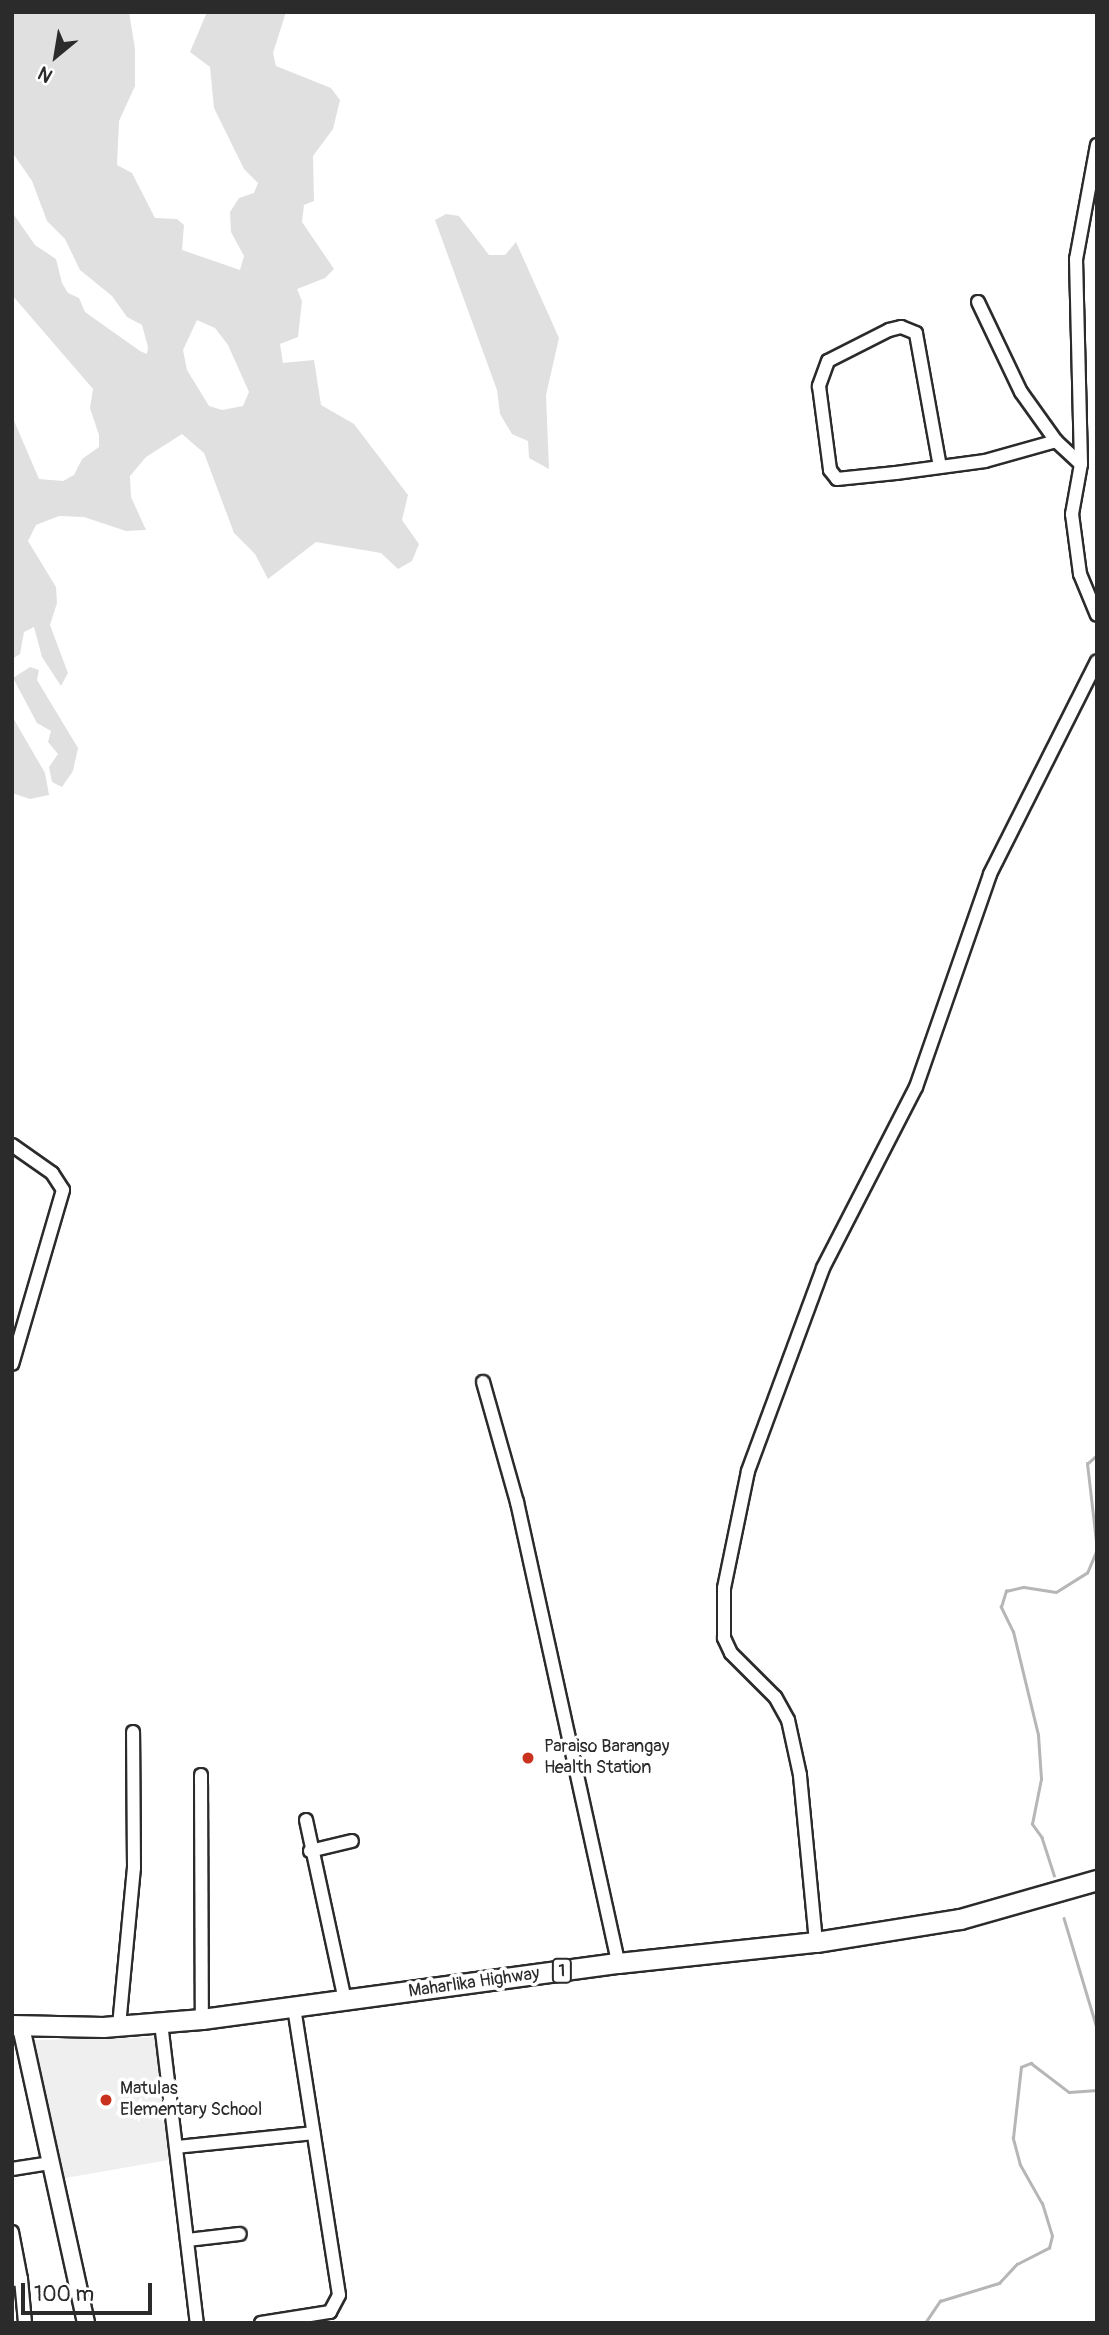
<!DOCTYPE html>
<style>
body{margin:0}
#map{position:relative;width:1109px;height:2335px;overflow:hidden;background:#fff;font-family:Pangolin,sans-serif}
div>[style]{position:absolute}
.built>*{inset:0;background:#efefef}
.green>*{inset:0;background:#e0e0e0}
.stream>*{height:2.5px;margin:-1.25px;padding:0 1.25px;transform-origin:1.25px;border-radius:1.25px;background:#b6b6b6}
.roads{filter:drop-shadow(2px 0 #2b2b2b) drop-shadow(-2px 0 #2b2b2b) drop-shadow(0 2px #2b2b2b) drop-shadow(0 -2px #2b2b2b)}
.minor>*{height:12px;margin:-6px;padding:0 6px;transform-origin:6px;border-radius:6px;background:#fff}
.major>*{height:16px;margin:-8px;padding:0 8px;transform-origin:8px;border-radius:8px;background:#fff}
.highway>*{height:19px;margin:-9.5px;padding:0 9.5px;transform-origin:9.5px;border-radius:9.5px;background:#fff}
.dots>*{width:19px;height:19px;translate:-50% -50%;box-sizing:border-box;border:4px solid #fff;border-radius:50%}
span{translate:-50% -50%;white-space:nowrap;text-align:center;line-height:1.15;-webkit-text-stroke:7px #fff;paint-order:stroke}
.shield-label span{padding:2px 5px;background:#fff;border:2px solid;border-radius:5px;-webkit-text-stroke-width:0}
.shield-label{font-size:16px;color:#2b2b2b;font-weight:700}
.poi-label{font-size:18px;color:#2b2b2b}
.left{translate:0 -50%;text-align:left}
.street-label{font-size:18px;color:#2b2b2b}
.frame{position:absolute;inset:0;border:14px solid #2b2b2b;pointer-events:none}
.north{position:absolute;left:21px;top:21px;width:70px;height:70px;-webkit-text-stroke:5px #fff;paint-order:stroke;rotate:210deg;font-size:19px;font-weight:700;line-height:28px;text-align:center;color:#2b2b2b}
.north::after{content:'';display:block;margin:auto;width:24px;height:32px;background:#2b2b2b;clip-path:polygon(50% 0,100% 100%,50% 72%,0 100%)}
.scale{position:absolute;left:21px;top:2283px;width:131px;height:32px;box-sizing:border-box;border:4px solid #2b2b2b;border-top:0;padding-left:9px;font-size:21px;line-height:24px;white-space:nowrap;color:#2b2b2b;-webkit-text-stroke:5px #fff;paint-order:stroke}
</style>
<div id="map">
<div class="built">
<i style="clip-path:polygon(160px 2037px,174px 2159px,60px 2179px,34px 2040px)"></i>
</div>
<div class="green">
<i style="clip-path:polygon(evenodd,12px 12px,129px 12px,135px 49px,135px 86px,119px 121px,117px 165px,132px 173px,155px 218px,177px 219px,184px 225px,182px 250px,240px 270px,244px 256px,231px 232px,230px 212px,239px 198px,254px 193px,258px 183px,244px 169px,214px 108px,210px 67px,190px 52px,207px 12px,286px 12px,273px 53px,276px 66px,331px 88px,340px 100px,333px 129px,313px 156px,314px 201px,304px 205px,302px 222px,334px 269px,325px 278px,297px 289px,302px 301px,298px 337px,280px 344px,283px 363px,314px 360px,321px 405px,354px 424px,408px 495px,402px 520px,419px 544px,412px 561px,398px 569px,381px 553px,316px 542px,268px 579px,255px 554px,234px 533px,204px 453px,182px 434px,146px 457px,130px 476px,131px 497px,146px 530px,126px 531px,84px 517px,59px 516px,36px 525px,28px 541px,56px 587px,57px 603px,50px 625px,68px 673px,61px 686px,42px 657px,34px 627px,24px 632px,20px 654px,12px 659px,12px 416px,39px 479px,63px 481px,74px 475px,82px 459px,99px 447px,99px 435px,90px 408px,93px 389px,12px 295px,12px 212px,35px 245px,56px 259px,62px 283px,68px 293px,79px 298px,85px 312px,140px 351px,147px 354px,148px 347px,142px 325px,127px 317px,112px 296px,80px 270px,65px 239px,47px 221px,32px 181px,12px 152px,12px 12px,197px 320px,215px 328px,228px 345px,249px 392px,243px 406px,222px 410px,209px 406px,187px 370px,183px 350px,197px 320px)"></i>
<i style="clip-path:polygon(446px 214px,459px 216px,489px 255px,505px 255px,516px 242px,559px 338px,546px 395px,549px 469px,529px 458px,528px 441px,512px 434px,500px 414px,497px 390px,435px 220px)"></i>
<i style="clip-path:polygon(30px 667px,39px 670px,37px 680px,78px 748px,73px 771px,62px 787px,52px 782px,49px 767px,58px 754px,48px 742px,51px 731px,37px 723px,13px 678px)"></i>
<i style="clip-path:polygon(12px 716px,45px 773px,49px 795px,30px 799px,12px 793px)"></i>
</div>
<div class="stream">
<i style="left:1054px;top:1876px;width:40px;rotate:-108deg"></i>
<i style="left:1042px;top:1838px;width:17px;rotate:-126deg"></i>
<i style="left:1032px;top:1824px;width:46px;rotate:-78.7deg"></i>
<i style="left:1041px;top:1779px;width:44px;rotate:-93.9deg"></i>
<i style="left:1038px;top:1735px;width:106px;rotate:-103.6deg"></i>
<i style="left:1013px;top:1632px;width:28px;rotate:-116deg"></i>
<i style="left:1001px;top:1607px;width:17px;rotate:-73deg"></i>
<i style="left:1006px;top:1591px;width:18px;rotate:-13deg"></i>
<i style="left:1024px;top:1587px;width:32px;rotate:9deg"></i>
<i style="left:1056px;top:1592px;width:36px;rotate:-32deg"></i>
<i style="left:1087px;top:1573px;width:25px;rotate:-67deg"></i>
<i style="left:1097px;top:1550px;width:87px;rotate:-96.6deg"></i>
<i style="left:1087px;top:1464px;width:13px;rotate:-42deg"></i>
<i style="left:1064px;top:1918px;width:115px;rotate:73.3deg"></i>
<i style="left:925px;top:2323px;width:27px;rotate:-56deg"></i>
<i style="left:940px;top:2301px;width:62px;rotate:-17deg"></i>
<i style="left:999px;top:2283px;width:26px;rotate:-47deg"></i>
<i style="left:1017px;top:2264px;width:36px;rotate:-27deg"></i>
<i style="left:1049px;top:2248px;width:12px;rotate:-76deg"></i>
<i style="left:1052px;top:2236px;width:34px;rotate:-107deg"></i>
<i style="left:1042px;top:2204px;width:45px;rotate:-119.4deg"></i>
<i style="left:1020px;top:2165px;width:28px;rotate:-105deg"></i>
<i style="left:1013px;top:2138px;width:71px;rotate:-83.6deg"></i>
<i style="left:1021px;top:2067px;width:11px;rotate:-22deg"></i>
<i style="left:1031px;top:2063px;width:48px;rotate:37.3deg"></i>
<i style="left:1069px;top:2092px;width:28px;rotate:-4deg"></i>
</div>
<div class="roads">
<div class="minor">
<i style="left:1097px;top:145px;width:116px;rotate:100.4deg"></i>
<i style="left:1076px;top:259px;width:205px;rotate:88.6deg"></i>
<i style="left:1081px;top:464px;width:51px;rotate:100.2deg"></i>
<i style="left:1072px;top:514px;width:61px;rotate:82.4deg"></i>
<i style="left:1080px;top:574px;width:44px;rotate:67.5deg"></i>
<i style="left:978px;top:302px;width:100px;rotate:64.5deg"></i>
<i style="left:1021px;top:392px;width:60px;rotate:54.5deg"></i>
<i style="left:1056px;top:441px;width:34px;rotate:43deg"></i>
<i style="left:940px;top:467px;width:136px;rotate:-100.2deg"></i>
<i style="left:916px;top:333px;width:16px;rotate:-158deg"></i>
<i style="left:901px;top:327px;width:12px;rotate:166deg"></i>
<i style="left:889px;top:330px;width:68px;rotate:153.1deg"></i>
<i style="left:828px;top:361px;width:27px;rotate:110deg"></i>
<i style="left:819px;top:386px;width:85px;rotate:82.5deg"></i>
<i style="left:830px;top:470px;width:11px;rotate:52deg"></i>
<i style="left:837px;top:479px;width:59px;rotate:-5.8deg"></i>
<i style="left:896px;top:473px;width:90px;rotate:-7.7deg"></i>
<i style="left:985px;top:461px;width:74px;rotate:-15.7deg"></i>
<i style="left:12px;top:1145px;width:49px;rotate:35deg"></i>
<i style="left:52px;top:1173px;width:20px;rotate:57deg"></i>
<i style="left:63px;top:1190px;width:181px;rotate:106.3deg"></i>
<i style="left:483px;top:1382px;width:125px;rotate:74.2deg"></i>
<i style="left:517px;top:1502px;width:472px;rotate:77.6deg"></i>
<i style="left:201px;top:1775px;width:244px;rotate:89.8deg"></i>
<i style="left:306px;top:1820px;width:185px;rotate:77.8deg"></i>
<i style="left:310px;top:1851px;width:43px;rotate:-13.4deg"></i>
<i style="left:816px;top:1942px;width:168px;rotate:-95.5deg"></i>
<i style="left:800px;top:1775px;width:56px;rotate:-102.3deg"></i>
<i style="left:788px;top:1720px;width:26px;rotate:-119deg"></i>
<i style="left:775px;top:1697px;width:62px;rotate:-135deg"></i>
<i style="left:731px;top:1653px;width:17px;rotate:-115deg"></i>
<i style="left:724px;top:1638px;width:50px;rotate:-90deg"></i>
<i style="left:724px;top:1588px;width:119px;rotate:-78.4deg"></i>
<i style="left:748px;top:1471px;width:216px;rotate:-69.7deg"></i>
<i style="left:823px;top:1268px;width:203px;rotate:-62.8deg"></i>
<i style="left:916px;top:1087px;width:225px;rotate:-70.8deg"></i>
<i style="left:990px;top:874px;width:238px;rotate:-63.3deg"></i>
<i style="left:161px;top:2023px;width:302px;rotate:83.2deg"></i>
<i style="left:119px;top:2026px;width:159px;rotate:-84.6deg"></i>
<i style="left:134px;top:1868px;width:136px;rotate:-90.4deg"></i>
<i style="left:176px;top:2147px;width:138px;rotate:-5.8deg"></i>
<i style="left:12px;top:2169px;width:38px;rotate:-9deg"></i>
<i style="left:12px;top:2232px;width:48px;rotate:79.2deg"></i>
<i style="left:21px;top:2279px;width:9px;rotate:174deg"></i>
<i style="left:187px;top:2240px;width:53px;rotate:-6.5deg"></i>
<i style="left:21px;top:2279px;width:44px;rotate:84.8deg"></i>
<i style="left:261px;top:2323px;width:70px;rotate:-9.1deg"></i>
<i style="left:330px;top:2312px;width:19px;rotate:-62deg"></i>
<i style="left:339px;top:2295px;width:291px;rotate:-98.9deg"></i>
</div>
<div class="major">
<i style="left:21px;top:2027px;width:303px;rotate:77.6deg"></i>
</div>
<div class="highway">
<i style="left:12px;top:2025px;width:91px;rotate:1.3deg"></i>
<i style="left:103px;top:2027px;width:99px;rotate:-4.6deg"></i>
<i style="left:202px;top:2019px;width:420px;rotate:-7.7deg"></i>
<i style="left:618px;top:1963px;width:199px;rotate:-6.1deg"></i>
<i style="left:816px;top:1942px;width:146px;rotate:-9.1deg"></i>
<i style="left:960px;top:1919px;width:142px;rotate:-15.9deg"></i>
</div>
</div>
<div class="dots">
<i style="left:528px;top:1758px;background:#c8321e"></i>
<i style="left:106px;top:2100px;background:#c8321e"></i>
</div>
<div class="shield-label">
<span style="left:562px;top:1971px">1</span>
</div>
<div class="poi-label">
<span class="left" style="left:544px;top:1758px">Paraiso Barangay<br>Health Station</span>
<span class="left" style="left:120px;top:2100px">Matulas<br>Elementary School</span>
</div>
<div class="street-label">
<span style="left:474px;top:1983px;rotate:-8deg">Maharlika Highway</span>
</div>
<div class="frame"></div>
<div class="north">N</div>
<div class="scale">100 m</div>
</div>
